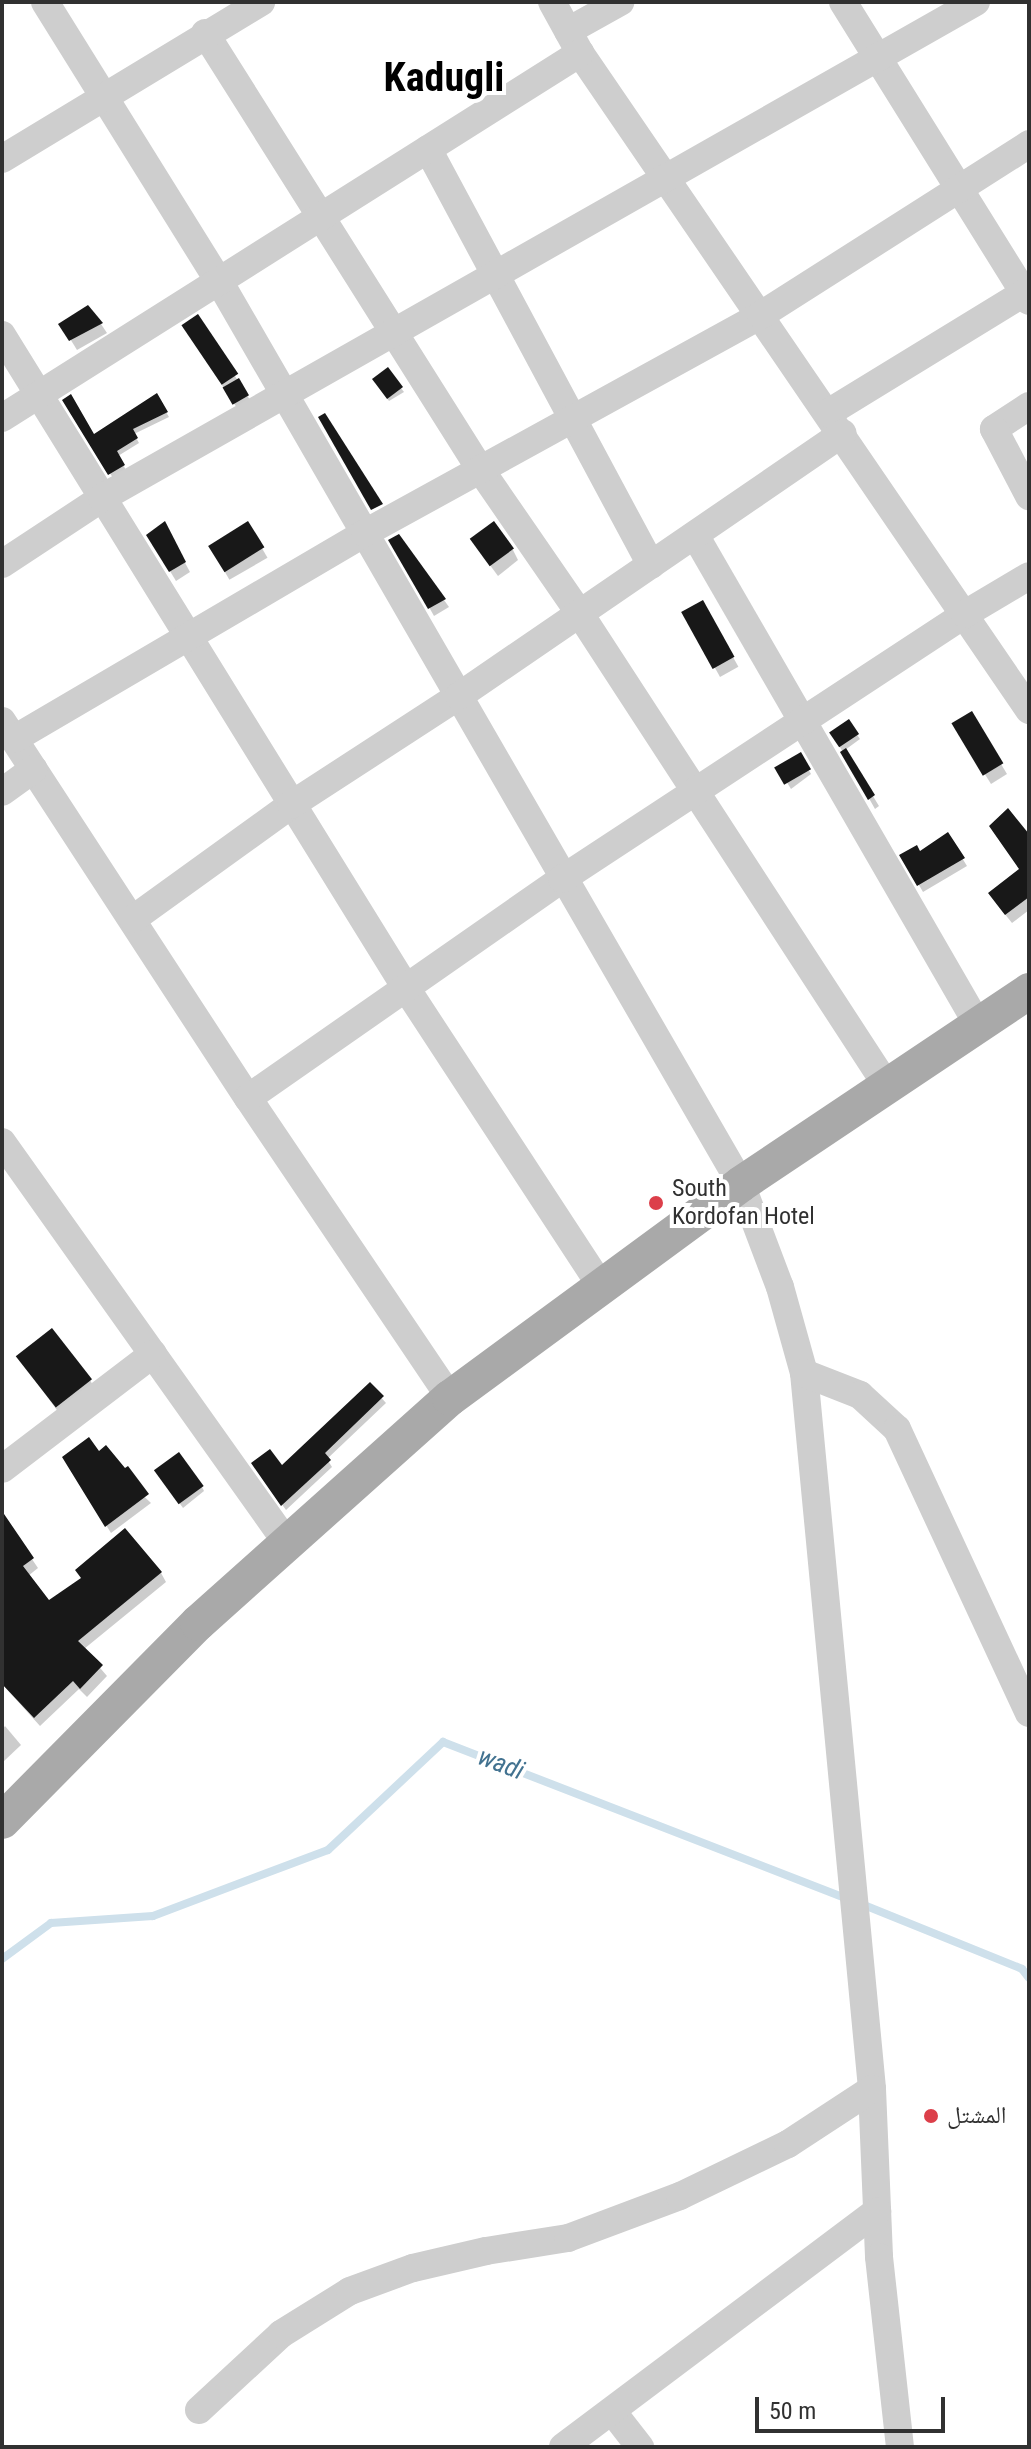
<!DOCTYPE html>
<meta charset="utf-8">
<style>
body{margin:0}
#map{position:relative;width:1031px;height:2449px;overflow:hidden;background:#fff;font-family:"Roboto Condensed","Noto Naskh Arabic",sans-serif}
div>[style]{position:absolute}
.shadow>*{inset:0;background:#0003;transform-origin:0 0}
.stream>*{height:8px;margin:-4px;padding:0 4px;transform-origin:4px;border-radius:4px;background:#cee0eb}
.building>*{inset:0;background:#181818;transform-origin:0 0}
.minor>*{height:28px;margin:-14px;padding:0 14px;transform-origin:14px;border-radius:14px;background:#cecece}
.major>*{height:36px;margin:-18px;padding:0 18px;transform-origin:18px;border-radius:18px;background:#a9a9a9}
.dots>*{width:22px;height:22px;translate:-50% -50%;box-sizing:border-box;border:4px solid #fff;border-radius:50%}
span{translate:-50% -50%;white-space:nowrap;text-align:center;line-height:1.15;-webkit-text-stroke:8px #fff;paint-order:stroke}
.poi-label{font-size:24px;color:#313131}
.left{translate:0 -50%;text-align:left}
.water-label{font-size:26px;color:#427290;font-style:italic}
.town-label{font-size:40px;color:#000;font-weight:700}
.frame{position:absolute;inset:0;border:4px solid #313131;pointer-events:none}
.scale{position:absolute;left:755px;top:2397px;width:190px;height:36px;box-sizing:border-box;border:4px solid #313131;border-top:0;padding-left:10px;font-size:24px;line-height:28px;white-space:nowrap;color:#313131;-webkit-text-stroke:6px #fff;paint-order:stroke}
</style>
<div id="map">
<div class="shadow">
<i style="clip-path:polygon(198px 317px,250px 400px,237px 408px,189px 335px)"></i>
<i style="clip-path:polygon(61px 324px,101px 324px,107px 333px,77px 350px)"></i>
<i style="clip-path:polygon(387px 370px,404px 392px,389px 401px,376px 383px)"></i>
<i style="clip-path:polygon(156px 395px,169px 417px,134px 434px,139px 443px,118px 456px,126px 470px,113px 478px,65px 401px,93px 436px)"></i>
<i style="clip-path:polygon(164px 524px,190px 572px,176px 581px,148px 535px)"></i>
<i style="left:248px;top:524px;width:39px;height:44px;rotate:60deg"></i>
<i style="clip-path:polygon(398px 536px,449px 607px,434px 616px,391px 540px)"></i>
<i style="clip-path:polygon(478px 549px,513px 550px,518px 560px,498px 576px)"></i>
<i style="left:703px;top:603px;width:73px;height:21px;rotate:61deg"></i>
<i style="clip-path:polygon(971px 714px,1007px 774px,991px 784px,961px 736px)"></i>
<i style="clip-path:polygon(848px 722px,860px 739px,845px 750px,879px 806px,875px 809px,832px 733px)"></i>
<i style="clip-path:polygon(800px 755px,811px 774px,791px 789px,779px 770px)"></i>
<i style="clip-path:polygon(948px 835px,967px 866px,923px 892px,902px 856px,919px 854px)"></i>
<i style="clip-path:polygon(1029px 840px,1029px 910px,1012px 923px,996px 903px,1021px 870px)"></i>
<i style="clip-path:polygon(18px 1357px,90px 1380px,99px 1396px,65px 1421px)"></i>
<i style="clip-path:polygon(370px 1385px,386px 1403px,327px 1459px,332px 1467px,286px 1510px,257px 1470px,282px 1468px)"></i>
<i style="clip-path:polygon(99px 1454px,151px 1503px,111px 1533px,64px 1458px)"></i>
<i style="clip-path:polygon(160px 1476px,202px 1487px,204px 1491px,183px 1508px)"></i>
<i style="clip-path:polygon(2px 1515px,38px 1568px,28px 1576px,49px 1603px,161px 1573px,166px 1582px,84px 1649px,107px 1676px,87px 1697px,79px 1689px,40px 1726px,2px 1684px)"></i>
<i style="clip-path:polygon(5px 1726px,21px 1745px,3px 1762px,2px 1730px)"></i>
</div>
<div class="stream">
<i style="left:859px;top:1903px;width:176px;rotate:22deg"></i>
<i style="left:1022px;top:1969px;width:11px;rotate:52deg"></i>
<i style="left:2px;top:1959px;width:61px;rotate:-36.3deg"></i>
<i style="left:51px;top:1923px;width:102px;rotate:-3.9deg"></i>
<i style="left:153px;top:1916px;width:187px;rotate:-20.7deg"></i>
<i style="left:328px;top:1850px;width:158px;rotate:-43.2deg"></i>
<i style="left:443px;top:1742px;width:432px;rotate:21.2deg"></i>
</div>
<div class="building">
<i style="clip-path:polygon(88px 305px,103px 323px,69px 341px,58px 324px)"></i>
<i style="left:198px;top:314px;width:72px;height:20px;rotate:56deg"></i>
<i style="left:388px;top:367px;width:25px;height:20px;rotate:53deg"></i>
<i style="left:239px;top:378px;width:20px;height:19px;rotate:60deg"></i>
<i style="clip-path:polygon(157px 393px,168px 412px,133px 429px,138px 438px,117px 451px,125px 465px,108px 475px,62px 400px,71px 394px,94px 434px)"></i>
<i style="clip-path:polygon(325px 413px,383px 504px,371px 510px,318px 417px)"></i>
<i style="clip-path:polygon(165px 521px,186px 562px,169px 572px,146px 535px)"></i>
<i style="left:248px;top:521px;width:31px;height:47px;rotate:58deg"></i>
<i style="left:494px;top:521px;width:34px;height:30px;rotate:54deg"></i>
<i style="clip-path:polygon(399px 534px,446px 599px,428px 609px,388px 540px)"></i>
<i style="left:703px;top:600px;width:65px;height:25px;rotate:61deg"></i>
<i style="left:972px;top:711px;width:61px;height:24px;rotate:59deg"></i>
<i style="left:849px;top:719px;width:18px;height:24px;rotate:56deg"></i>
<i style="clip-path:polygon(846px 748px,875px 795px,868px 800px,840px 752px)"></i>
<i style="left:801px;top:752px;width:20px;height:31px;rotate:60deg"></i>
<i style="clip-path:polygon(1008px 808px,1029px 834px,1029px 897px,1005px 915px,988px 893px,1019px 869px,989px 826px)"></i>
<i style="clip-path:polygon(948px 832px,965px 858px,917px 886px,899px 855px,917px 845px,920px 851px)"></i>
<i style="left:52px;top:1328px;width:65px;height:46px;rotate:52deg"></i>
<i style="clip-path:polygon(370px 1382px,384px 1396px,325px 1453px,331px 1460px,281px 1506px,251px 1463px,270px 1449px,282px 1465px)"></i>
<i style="clip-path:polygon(89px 1437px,99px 1451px,106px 1445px,125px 1468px,128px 1466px,149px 1494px,105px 1527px,62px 1457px)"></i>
<i style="left:179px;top:1452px;width:42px;height:31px;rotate:54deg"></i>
<i style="clip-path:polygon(2px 1511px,34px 1558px,23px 1566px,49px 1600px,81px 1578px,75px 1570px,125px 1528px,162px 1572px,78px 1641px,103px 1665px,80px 1689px,73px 1681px,34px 1718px,2px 1684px)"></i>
</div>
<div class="minor">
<i style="left:45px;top:2px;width:329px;rotate:58.1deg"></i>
<i style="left:219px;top:281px;width:1043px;rotate:59.97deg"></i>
<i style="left:741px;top:1184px;width:110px;rotate:69.3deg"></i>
<i style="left:780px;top:1287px;width:89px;rotate:74.4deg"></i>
<i style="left:804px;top:1373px;width:719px;rotate:84.57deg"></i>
<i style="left:872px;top:2089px;width:168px;rotate:87.6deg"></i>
<i style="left:879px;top:2257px;width:191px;rotate:83.7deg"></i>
<i style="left:552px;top:2px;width:58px;rotate:61.2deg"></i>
<i style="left:580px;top:53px;width:796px;rotate:55.65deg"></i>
<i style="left:843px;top:2px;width:352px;rotate:58.1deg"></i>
<i style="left:568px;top:31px;width:60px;rotate:-29.1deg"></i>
<i style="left:205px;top:33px;width:515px;rotate:57.76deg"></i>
<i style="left:480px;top:469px;width:176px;rotate:55.4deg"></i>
<i style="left:580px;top:614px;width:563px;rotate:56.96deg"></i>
<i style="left:428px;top:149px;width:472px;rotate:61.8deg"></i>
<i style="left:2px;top:159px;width:303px;rotate:-31.2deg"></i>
<i style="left:2px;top:335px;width:768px;rotate:58.26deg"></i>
<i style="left:406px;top:988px;width:358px;rotate:56.8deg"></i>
<i style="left:1029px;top:406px;width:42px;rotate:146.7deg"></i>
<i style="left:994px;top:429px;width:76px;rotate:62.4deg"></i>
<i style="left:828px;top:413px;width:236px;rotate:-31.5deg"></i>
<i style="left:2px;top:418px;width:684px;rotate:-32.27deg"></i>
<i style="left:695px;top:535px;width:566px;rotate:59.99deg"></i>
<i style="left:2px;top:564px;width:120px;rotate:-33.4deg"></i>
<i style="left:102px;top:498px;width:1005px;rotate:-29.58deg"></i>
<i style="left:2px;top:721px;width:450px;rotate:56.9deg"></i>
<i style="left:248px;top:1098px;width:362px;rotate:56deg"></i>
<i style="left:14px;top:739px;width:407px;rotate:-30.4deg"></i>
<i style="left:365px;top:533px;width:452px;rotate:-28.8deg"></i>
<i style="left:761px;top:315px;width:318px;rotate:-32.5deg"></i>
<i style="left:2px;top:792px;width:39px;rotate:-36deg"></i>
<i style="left:133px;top:919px;width:195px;rotate:-35.8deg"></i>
<i style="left:291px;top:805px;width:200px;rotate:-33deg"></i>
<i style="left:459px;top:696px;width:465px;rotate:-34.4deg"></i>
<i style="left:248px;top:1098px;width:383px;rotate:-34.9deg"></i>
<i style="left:562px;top:879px;width:482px;rotate:-33.3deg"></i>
<i style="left:965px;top:614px;width:74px;rotate:-30.7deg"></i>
<i style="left:2px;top:1142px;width:492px;rotate:54.6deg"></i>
<i style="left:804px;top:1373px;width:60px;rotate:21.4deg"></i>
<i style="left:860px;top:1395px;width:50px;rotate:42.6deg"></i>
<i style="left:897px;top:1429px;width:313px;rotate:65.1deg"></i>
<i style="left:2px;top:1469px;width:190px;rotate:-37.3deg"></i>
<i style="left:199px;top:2410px;width:112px;rotate:-42.8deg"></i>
<i style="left:281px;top:2334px;width:81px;rotate:-31.9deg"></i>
<i style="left:350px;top:2291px;width:67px;rotate:-20.1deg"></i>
<i style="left:413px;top:2268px;width:75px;rotate:-13.1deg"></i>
<i style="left:486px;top:2251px;width:83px;rotate:-9deg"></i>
<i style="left:568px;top:2238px;width:120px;rotate:-20.6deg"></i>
<i style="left:680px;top:2196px;width:120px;rotate:-25.7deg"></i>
<i style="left:788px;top:2144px;width:100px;rotate:-33.2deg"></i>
<i style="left:612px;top:2411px;width:46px;rotate:52.1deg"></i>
<i style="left:563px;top:2447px;width:393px;rotate:-36.9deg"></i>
</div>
<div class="major">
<i style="left:2px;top:1821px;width:279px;rotate:-45.3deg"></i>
<i style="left:198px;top:1623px;width:338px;rotate:-41.8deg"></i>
<i style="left:450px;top:1398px;width:361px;rotate:-36.3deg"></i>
<i style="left:741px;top:1184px;width:347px;rotate:-33.8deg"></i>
</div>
<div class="dots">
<i style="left:656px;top:1203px;background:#dc3f4a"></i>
<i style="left:931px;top:2116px;background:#dc3f4a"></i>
</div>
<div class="poi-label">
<span class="left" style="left:672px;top:1203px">South<br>Kordofan Hotel</span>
<span class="left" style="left:947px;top:2116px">المشتل</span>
</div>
<div class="water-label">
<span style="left:501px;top:1764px;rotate:21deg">wadi</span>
</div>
<div class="town-label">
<span style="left:444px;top:78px">Kadugli</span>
</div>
<div class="frame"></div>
<div class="scale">50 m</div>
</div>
